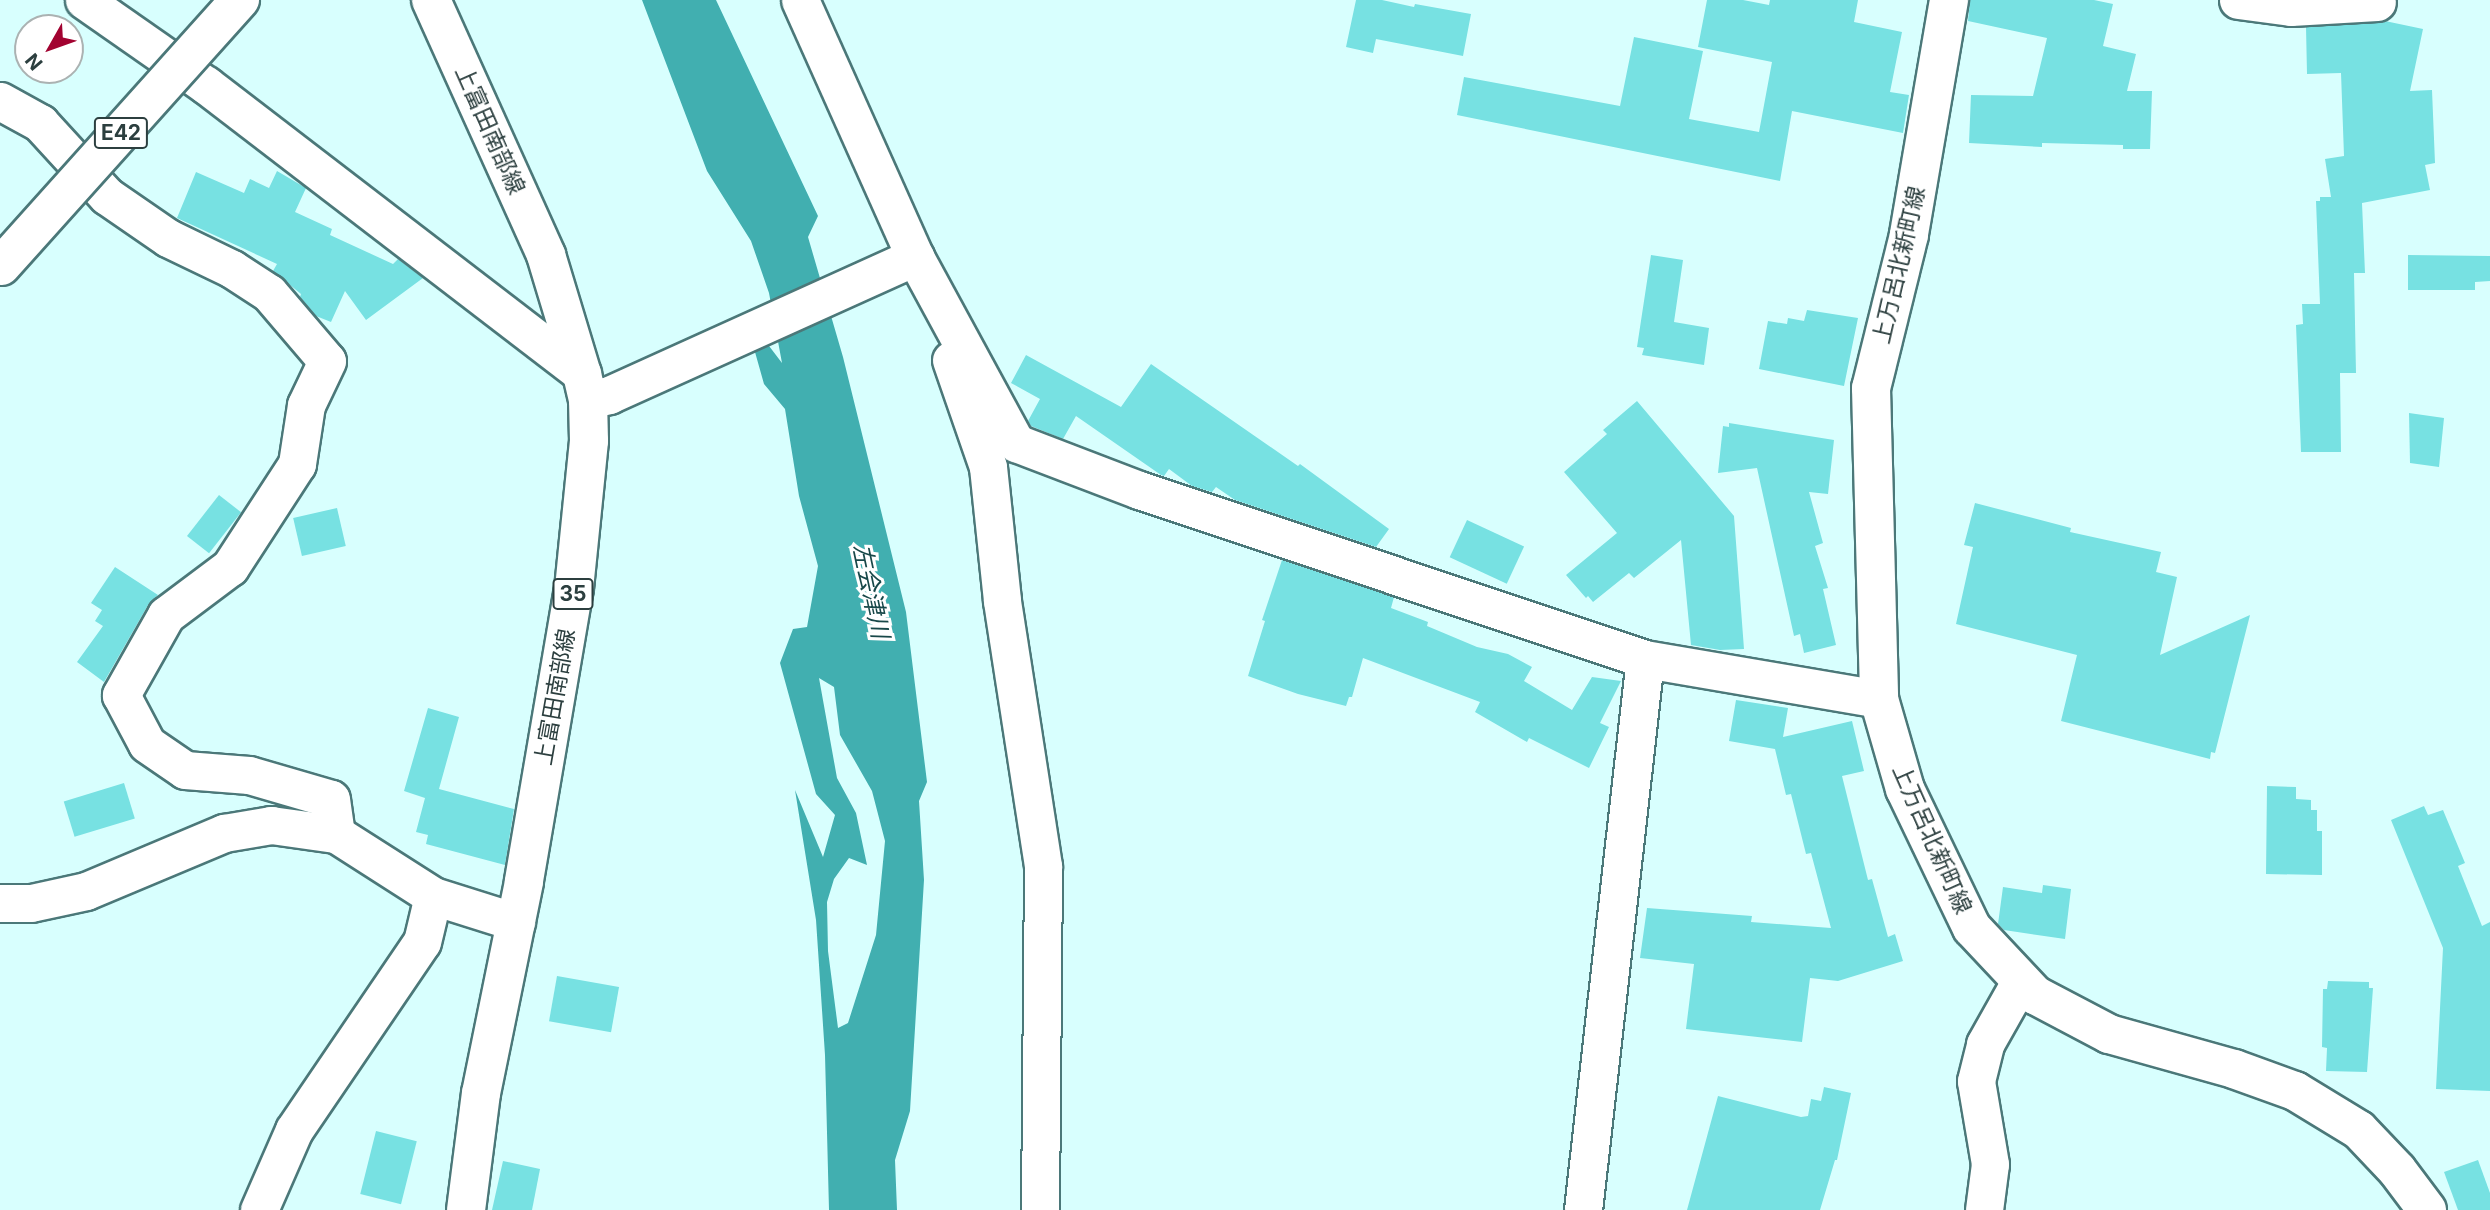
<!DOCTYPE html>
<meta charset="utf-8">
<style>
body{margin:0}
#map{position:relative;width:2490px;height:1210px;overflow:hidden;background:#d8fffe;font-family:Inter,"Noto Sans JP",sans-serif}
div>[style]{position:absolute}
.water>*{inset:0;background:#41afb0}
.building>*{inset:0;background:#77e1e2;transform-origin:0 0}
.roads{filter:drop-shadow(2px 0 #4b7879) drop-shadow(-2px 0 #4b7879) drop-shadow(0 2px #4b7879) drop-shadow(0 -2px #4b7879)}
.minor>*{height:37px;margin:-18.5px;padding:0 18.5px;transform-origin:18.5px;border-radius:18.5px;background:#fff}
.secondary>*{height:38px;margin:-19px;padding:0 19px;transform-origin:19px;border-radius:19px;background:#fff}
.primary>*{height:38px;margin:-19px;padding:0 19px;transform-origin:19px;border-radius:19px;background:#fff}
.bridges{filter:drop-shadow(2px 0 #4b7879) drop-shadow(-2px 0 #4b7879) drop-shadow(0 2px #4b7879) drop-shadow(0 -2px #4b7879)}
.motorway-bridge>*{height:38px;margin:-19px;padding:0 19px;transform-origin:19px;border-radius:19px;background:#fff}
span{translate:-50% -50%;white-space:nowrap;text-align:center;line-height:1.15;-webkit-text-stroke:6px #fff;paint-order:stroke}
.shield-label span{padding:2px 5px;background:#fff;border:2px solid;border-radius:5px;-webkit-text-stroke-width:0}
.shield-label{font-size:21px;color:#2c3f3f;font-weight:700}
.street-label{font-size:23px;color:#2c3f3f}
.water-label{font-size:24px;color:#184849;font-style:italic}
.north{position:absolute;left:14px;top:14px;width:70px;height:70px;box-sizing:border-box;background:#fff;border:2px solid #abb2b2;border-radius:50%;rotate:230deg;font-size:19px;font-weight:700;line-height:28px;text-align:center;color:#2c3f3f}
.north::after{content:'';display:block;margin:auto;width:24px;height:32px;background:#a20331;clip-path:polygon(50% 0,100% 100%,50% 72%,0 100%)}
</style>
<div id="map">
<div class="water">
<i style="clip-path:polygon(evenodd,642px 0,716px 0,818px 216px,808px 237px,843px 357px,906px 612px,927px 782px,919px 801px,924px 880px,910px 1111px,895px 1160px,897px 1210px,829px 1210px,825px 1055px,816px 920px,795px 790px,823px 857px,835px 815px,816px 794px,780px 663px,793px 629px,807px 627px,818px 566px,799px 496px,785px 409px,764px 384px,744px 313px,782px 363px,769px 293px,751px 241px,707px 171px,642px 0,819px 678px,834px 687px,840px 735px,872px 791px,885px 841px,876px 935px,848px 1023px,838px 1028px,828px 951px,827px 902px,834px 879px,849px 858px,867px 865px,856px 813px,837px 778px,819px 678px)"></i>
</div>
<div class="building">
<i style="clip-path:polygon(1356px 0,1382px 0,1414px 7px,1415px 4px,1471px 14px,1463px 56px,1376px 39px,1373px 53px,1346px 47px)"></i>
<i style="clip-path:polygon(1707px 0,1743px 0,1769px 5px,1770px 0,1858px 0,1854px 22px,1902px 32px,1890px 92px,1909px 95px,1903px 133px,1792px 111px,1780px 181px,1457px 115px,1464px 77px,1620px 106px,1634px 37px,1703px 51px,1689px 119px,1759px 132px,1772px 62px,1698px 47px)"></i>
<i style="clip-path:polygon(1970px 0,2094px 0,2113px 4px,2103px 46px,2136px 54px,2127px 91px,2152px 91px,2150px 149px,2123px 149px,2123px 145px,2042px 143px,2042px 147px,1969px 143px,1971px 95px,2033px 96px,2047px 38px,1968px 21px)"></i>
<i style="clip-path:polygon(2385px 21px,2423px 29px,2410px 91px,2432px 90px,2435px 163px,2425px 165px,2430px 190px,2362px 203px,2365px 273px,2354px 273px,2356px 373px,2340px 373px,2341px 452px,2301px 452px,2296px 325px,2303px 324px,2302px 304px,2320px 304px,2316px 201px,2320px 201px,2320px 197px,2331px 197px,2325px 159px,2344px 156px,2341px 73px,2307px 74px,2306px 27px)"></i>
<i style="clip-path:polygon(277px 171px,306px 188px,295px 212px,332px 229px,330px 235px,393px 264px,398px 259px,423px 278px,366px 320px,345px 291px,331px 322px,316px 316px,300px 297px,301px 294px,273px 271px,277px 264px,177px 218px,196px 172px,244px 193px,250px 179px,269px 188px)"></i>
<i style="clip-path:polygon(1651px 255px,1683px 260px,1674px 322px,1709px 328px,1704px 365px,1642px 355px,1644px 348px,1637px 347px)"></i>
<i style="clip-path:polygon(2408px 255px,2490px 256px,2490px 281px,2475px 282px,2475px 290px,2408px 290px)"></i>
<i style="clip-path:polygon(1807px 310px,1858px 318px,1844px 386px,1759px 369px,1768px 321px,1787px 324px,1788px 318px,1804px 321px)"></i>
<i style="clip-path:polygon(1026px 355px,1121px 407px,1151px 364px,1298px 466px,1300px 464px,1389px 529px,1376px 547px,1235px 500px,1216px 487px,1212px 492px,1192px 486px,1169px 469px,1164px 476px,1161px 475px,1076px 416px,1063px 439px,1031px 426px,1028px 421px,1040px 399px,1011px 383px)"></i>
<i style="clip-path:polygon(1637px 401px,1734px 516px,1744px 649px,1720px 650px,1691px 645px,1681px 540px,1634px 578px,1629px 573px,1593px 602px,1588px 596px,1586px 598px,1566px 575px,1617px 533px,1564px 472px,1607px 434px,1603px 430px)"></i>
<i style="clip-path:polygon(2409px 413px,2444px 418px,2439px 467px,2410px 463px)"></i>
<i style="clip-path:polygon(1729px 423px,1834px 440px,1828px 494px,1809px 492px,1823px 543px,1815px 546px,1828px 588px,1823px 589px,1836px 645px,1804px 653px,1800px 634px,1794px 636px,1757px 468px,1718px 473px,1723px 426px,1729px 427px)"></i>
<i style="left:219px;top:495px;width:28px;height:52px;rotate:38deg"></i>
<i style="clip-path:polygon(1975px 503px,2071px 528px,2070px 532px,2161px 552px,2156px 572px,2177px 577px,2160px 655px,2250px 615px,2215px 753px,2211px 752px,2210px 759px,2061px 721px,2077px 655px,1956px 624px,1973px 547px,1964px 545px)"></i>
<i style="left:337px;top:508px;width:39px;height:45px;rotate:77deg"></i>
<i style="left:1467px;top:520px;width:63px;height:41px;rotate:25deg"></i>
<i style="clip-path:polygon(1282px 560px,1394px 597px,1391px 608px,1428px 622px,1427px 626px,1477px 647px,1508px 654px,1532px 667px,1524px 681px,1572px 710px,1592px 677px,1621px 681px,1600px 723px,1609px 727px,1589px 768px,1529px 738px,1527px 742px,1475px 712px,1480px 702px,1363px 658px,1352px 697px,1349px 697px,1346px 706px,1298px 694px,1248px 676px,1265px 621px,1262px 620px)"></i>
<i style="clip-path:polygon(115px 567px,158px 595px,148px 605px,104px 682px,77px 662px,103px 626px,95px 621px,102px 610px,91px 603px)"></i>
<i style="clip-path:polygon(1736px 700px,1788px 708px,1783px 737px,1852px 721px,1864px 771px,1842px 776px,1868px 880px,1872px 879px,1888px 937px,1895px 934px,1903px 961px,1838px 981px,1810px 978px,1802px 1042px,1686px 1029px,1694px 964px,1640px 958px,1647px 908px,1752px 916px,1751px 922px,1831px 928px,1811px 853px,1806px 854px,1791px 794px,1786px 795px,1775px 749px,1729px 741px)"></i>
<i style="clip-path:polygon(428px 708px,459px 717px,439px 789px,514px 809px,505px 865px,426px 844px,428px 835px,416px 832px,425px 798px,404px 791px)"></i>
<i style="left:124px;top:783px;width:37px;height:63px;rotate:73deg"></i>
<i style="clip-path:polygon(2267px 786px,2296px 787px,2296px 799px,2311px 800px,2311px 810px,2317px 810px,2317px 831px,2322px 831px,2322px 875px,2266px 874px)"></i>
<i style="clip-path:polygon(2424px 806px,2428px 815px,2443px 810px,2465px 863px,2458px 866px,2482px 926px,2490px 922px,2490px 1091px,2436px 1089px,2443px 948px,2391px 820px)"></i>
<i style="clip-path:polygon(2043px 885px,2071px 889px,2065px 939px,2004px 930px,1998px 924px,2003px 887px,2042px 893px)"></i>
<i style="left:557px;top:976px;width:63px;height:46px;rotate:10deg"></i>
<i style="clip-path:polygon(2328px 981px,2369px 982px,2369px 988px,2373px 988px,2367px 1072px,2326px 1071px,2327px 1048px,2322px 1047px,2323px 989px,2327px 989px)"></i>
<i style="clip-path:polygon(1824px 1087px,1851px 1093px,1837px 1160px,1835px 1160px,1820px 1210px,1687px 1210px,1718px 1096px,1801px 1117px,1808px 1116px,1811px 1099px,1821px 1101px)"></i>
<i style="left:376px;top:1131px;width:42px;height:65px;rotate:14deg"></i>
<i style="clip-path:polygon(2478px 1160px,2490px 1193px,2490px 1210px,2458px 1210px,2444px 1172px)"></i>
<i style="clip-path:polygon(503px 1161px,540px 1169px,532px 1210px,492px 1210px)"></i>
</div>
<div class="roads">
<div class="minor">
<i style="left:84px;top:0;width:149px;rotate:34.9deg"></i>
<i style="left:206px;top:85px;width:474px;rotate:37.5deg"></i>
<i style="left:800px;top:0;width:282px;rotate:65.9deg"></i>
<i style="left:915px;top:257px;width:212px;rotate:61.5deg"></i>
<i style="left:1016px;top:443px;width:132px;rotate:20.9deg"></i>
<i style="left:1139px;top:490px;width:533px;rotate:18.47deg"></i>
<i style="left:1645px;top:659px;width:237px;rotate:9.7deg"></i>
<i style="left:2238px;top:0;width:53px;rotate:7.5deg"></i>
<i style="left:2291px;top:7px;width:86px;rotate:-3.3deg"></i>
<i style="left:0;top:101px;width:46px;rotate:28.8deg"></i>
<i style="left:40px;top:123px;width:99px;rotate:47.5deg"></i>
<i style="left:107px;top:196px;width:74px;rotate:34.5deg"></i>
<i style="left:168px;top:238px;width:71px;rotate:25.8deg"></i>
<i style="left:232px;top:269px;width:44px;rotate:33deg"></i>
<i style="left:269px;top:293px;width:89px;rotate:49.5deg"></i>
<i style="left:327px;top:361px;width:49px;rotate:115.5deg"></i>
<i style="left:306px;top:405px;width:60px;rotate:98.7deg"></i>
<i style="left:297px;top:464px;width:123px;rotate:123deg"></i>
<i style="left:230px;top:567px;width:80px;rotate:143.1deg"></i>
<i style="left:166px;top:615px;width:92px;rotate:119.4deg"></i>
<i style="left:121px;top:695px;width:55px;rotate:62deg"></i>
<i style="left:147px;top:744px;width:46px;rotate:34.4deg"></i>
<i style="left:185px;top:770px;width:64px;rotate:4.5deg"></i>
<i style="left:249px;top:775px;width:85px;rotate:16.3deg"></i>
<i style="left:331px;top:799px;width:35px;rotate:82deg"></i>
<i style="left:951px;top:360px;width:113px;rotate:70.9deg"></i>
<i style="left:988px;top:467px;width:135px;rotate:84deg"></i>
<i style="left:1002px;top:601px;width:268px;rotate:81.2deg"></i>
<i style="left:1043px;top:866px;width:344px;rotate:90.5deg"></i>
<i style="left:588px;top:400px;width:22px;rotate:-13deg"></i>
<i style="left:609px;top:395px;width:336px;rotate:-24.3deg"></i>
<i style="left:0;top:903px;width:31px"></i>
<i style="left:31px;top:903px;width:56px;rotate:-12.3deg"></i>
<i style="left:86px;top:891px;width:150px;rotate:-22.8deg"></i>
<i style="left:224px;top:833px;width:48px;rotate:-9.7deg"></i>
<i style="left:271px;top:825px;width:66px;rotate:7.9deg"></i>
<i style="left:336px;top:834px;width:115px;rotate:32.6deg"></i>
<i style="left:433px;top:896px;width:87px;rotate:17.4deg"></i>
<i style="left:259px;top:1210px;width:87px;rotate:-66.4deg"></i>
<i style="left:294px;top:1130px;width:227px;rotate:-55.8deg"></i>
<i style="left:422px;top:942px;width:47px;rotate:-76.6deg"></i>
<i style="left:1583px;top:1210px;width:554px;rotate:-83.58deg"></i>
<i style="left:1984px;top:1210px;width:46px;rotate:-82.6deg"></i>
<i style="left:1990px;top:1164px;width:84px;rotate:-99.6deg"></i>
<i style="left:1976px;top:1081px;width:38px;rotate:-76deg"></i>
<i style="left:1985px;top:1044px;width:73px;rotate:-60.6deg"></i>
</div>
<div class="secondary">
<i style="left:1949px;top:0;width:238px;rotate:99.7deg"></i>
<i style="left:1909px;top:235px;width:158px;rotate:103.9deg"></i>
<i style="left:1871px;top:388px;width:311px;rotate:88.5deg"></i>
<i style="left:1879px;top:699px;width:94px;rotate:73.9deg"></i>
<i style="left:1905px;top:789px;width:154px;rotate:64.3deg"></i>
<i style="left:1972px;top:928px;width:92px;rotate:46.8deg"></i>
<i style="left:2035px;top:995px;width:84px;rotate:27.8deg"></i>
<i style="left:2109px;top:1034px;width:130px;rotate:15.6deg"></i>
<i style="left:2234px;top:1069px;width:65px;rotate:19.8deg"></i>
<i style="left:2295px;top:1091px;width:75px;rotate:31.4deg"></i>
<i style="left:2359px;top:1130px;width:55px;rotate:46.5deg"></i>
<i style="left:2397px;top:1170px;width:50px;rotate:53.1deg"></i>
</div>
<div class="primary">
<i style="left:431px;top:0;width:280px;rotate:65.7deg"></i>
<i style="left:546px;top:255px;width:124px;rotate:73.2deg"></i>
<i style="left:582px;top:374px;width:27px;rotate:77deg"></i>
<i style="left:588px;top:400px;width:41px;rotate:88.6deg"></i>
<i style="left:589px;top:441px;width:148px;rotate:95.8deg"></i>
<i style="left:574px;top:588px;width:298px;rotate:99.7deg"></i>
<i style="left:524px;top:882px;width:215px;rotate:101.5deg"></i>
<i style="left:481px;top:1093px;width:118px;rotate:97.3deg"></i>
</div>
</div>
<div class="bridges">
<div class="motorway-bridge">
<i style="left:1px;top:266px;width:358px;rotate:-48.1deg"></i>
</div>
</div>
<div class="shield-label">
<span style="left:121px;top:133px">E42</span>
<span style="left:573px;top:594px">35</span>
</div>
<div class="street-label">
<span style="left:490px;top:130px;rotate:66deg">上富田南部線</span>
<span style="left:1899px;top:265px;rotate:-77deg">上万呂北新町線</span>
<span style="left:555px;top:697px;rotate:-80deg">上富田南部線</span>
<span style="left:1932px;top:839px;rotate:66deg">上万呂北新町線</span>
</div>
<div class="water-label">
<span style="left:871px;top:591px;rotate:78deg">左会津川</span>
</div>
<div class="north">N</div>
</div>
